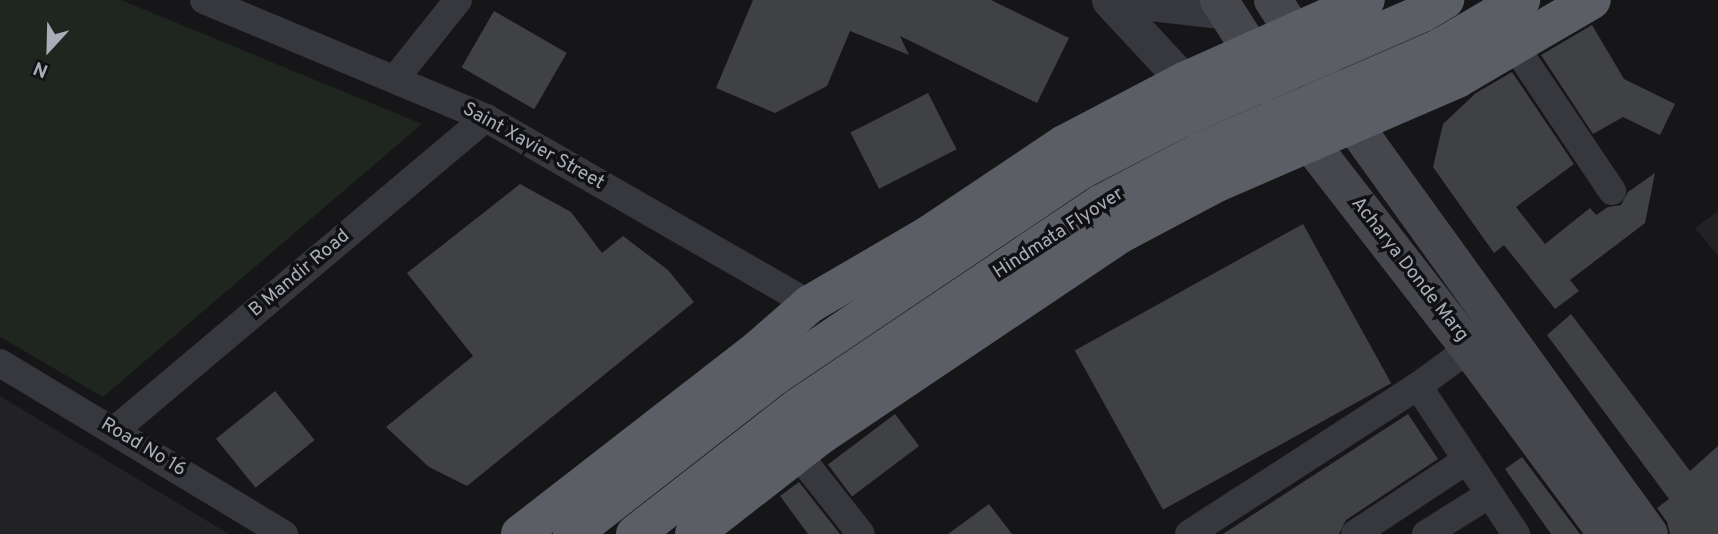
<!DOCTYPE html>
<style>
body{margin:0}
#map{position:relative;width:1718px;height:534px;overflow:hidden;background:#161618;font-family:Overpass,sans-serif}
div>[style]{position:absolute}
.built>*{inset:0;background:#222225}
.green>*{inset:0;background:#1e261f}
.building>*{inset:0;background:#404145;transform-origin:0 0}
.minor>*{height:28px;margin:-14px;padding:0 14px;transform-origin:14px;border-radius:14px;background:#37383d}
.tertiary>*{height:35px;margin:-17.5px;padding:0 17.5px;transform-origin:17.5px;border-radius:17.5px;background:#37383d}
.secondary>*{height:38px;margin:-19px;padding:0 19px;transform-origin:19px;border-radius:19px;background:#45474d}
.trunk>*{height:38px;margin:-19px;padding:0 19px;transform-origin:19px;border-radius:19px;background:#5b5e65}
.trunk-bridge>*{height:38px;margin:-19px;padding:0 19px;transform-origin:19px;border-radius:19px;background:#5b5e65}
span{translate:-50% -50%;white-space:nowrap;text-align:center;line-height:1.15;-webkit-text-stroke:7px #111113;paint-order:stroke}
.street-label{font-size:19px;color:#a8adb8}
.north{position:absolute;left:14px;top:14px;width:70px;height:70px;-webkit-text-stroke:5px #111113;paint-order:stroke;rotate:202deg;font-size:19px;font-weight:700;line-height:28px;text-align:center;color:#a8adb8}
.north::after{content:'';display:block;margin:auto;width:24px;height:32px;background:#a8adb8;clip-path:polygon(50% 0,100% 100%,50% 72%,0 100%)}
</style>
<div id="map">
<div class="built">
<i style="clip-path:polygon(1718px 211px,1718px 256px,1695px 228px)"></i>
<i style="clip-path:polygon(0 396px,229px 534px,0 534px)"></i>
</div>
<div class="green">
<i style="clip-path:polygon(0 0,121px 0,422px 124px,103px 397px,0 337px)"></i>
</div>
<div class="building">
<i style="clip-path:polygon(753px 0,991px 0,1069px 38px,1037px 103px,900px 36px,909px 55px,850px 31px,827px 86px,775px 113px,716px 88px)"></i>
<i style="left:494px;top:11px;width:84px;height:65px;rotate:30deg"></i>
<i style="clip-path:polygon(1592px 25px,1624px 79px,1675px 104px,1660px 135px,1623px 117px,1593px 134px,1541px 55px)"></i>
<i style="clip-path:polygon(1512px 72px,1574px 164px,1516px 207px,1545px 244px,1590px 208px,1596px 215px,1608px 207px,1621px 205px,1628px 192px,1655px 173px,1645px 223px,1570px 280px,1579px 291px,1555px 309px,1504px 245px,1494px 253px,1433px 167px,1443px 124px,1476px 93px)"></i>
<i style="left:928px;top:93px;width:63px;height:87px;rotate:63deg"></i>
<i style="clip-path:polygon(520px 184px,571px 212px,602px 253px,623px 236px,668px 270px,694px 302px,467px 486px,429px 467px,386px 427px,473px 356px,407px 273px)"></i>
<i style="left:1303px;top:224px;width:182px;height:261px;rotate:61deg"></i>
<i style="clip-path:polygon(1571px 314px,1690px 471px,1718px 446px,1718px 534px,1670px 534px,1667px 522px,1657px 508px,1669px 499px,1547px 335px)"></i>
<i style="left:275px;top:391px;width:63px;height:76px;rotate:51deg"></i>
<i style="left:895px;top:414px;width:40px;height:84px;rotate:53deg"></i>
<i style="clip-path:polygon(1408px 414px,1438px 459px,1346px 520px,1339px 534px,1223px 534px)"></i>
<i style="clip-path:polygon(1522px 457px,1580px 534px,1551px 534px,1505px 469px)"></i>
<i style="clip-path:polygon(799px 482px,840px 534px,808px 534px,780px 496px)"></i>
<i style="clip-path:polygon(989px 504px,1012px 534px,948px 534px)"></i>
</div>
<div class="minor">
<i style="left:204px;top:0;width:306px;rotate:22.7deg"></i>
<i style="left:486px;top:118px;width:374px;rotate:29.9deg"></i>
<i style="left:1514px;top:45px;width:176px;rotate:56.1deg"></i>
<i style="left:395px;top:79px;width:101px;rotate:-51.4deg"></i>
<i style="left:0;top:363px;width:332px;rotate:31.1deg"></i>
<i style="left:1418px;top:386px;width:178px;rotate:56.5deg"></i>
<i style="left:115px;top:430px;width:485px;rotate:-40.1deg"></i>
<i style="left:797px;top:453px;width:103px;rotate:51.7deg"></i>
<i style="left:1189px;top:534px;width:273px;rotate:-32.9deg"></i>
<i style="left:1418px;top:386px;width:83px;rotate:-36.2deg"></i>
<i style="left:1355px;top:534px;width:134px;rotate:-33.5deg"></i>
<i style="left:1426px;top:534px;width:75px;rotate:-32deg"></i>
</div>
<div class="tertiary">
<i style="left:1109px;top:0;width:110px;rotate:47.2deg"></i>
<i style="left:1184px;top:81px;width:27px;rotate:68deg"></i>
<i style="left:1124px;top:0;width:104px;rotate:6.6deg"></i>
</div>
<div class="secondary">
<i style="left:1219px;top:0;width:169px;rotate:57.5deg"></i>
<i style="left:1310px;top:143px;width:259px;rotate:52.2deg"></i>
<i style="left:1469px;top:348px;width:232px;rotate:53.4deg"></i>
<i style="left:1273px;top:0;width:149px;rotate:57.1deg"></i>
<i style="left:1354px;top:125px;width:504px;rotate:54.2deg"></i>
</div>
<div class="trunk">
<i style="left:520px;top:534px;width:300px;rotate:-37.8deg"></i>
<i style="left:757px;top:350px;width:70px;rotate:-41deg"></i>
<i style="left:810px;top:304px;width:137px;rotate:-30.3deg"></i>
<i style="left:928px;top:235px;width:164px;rotate:-33.8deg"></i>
<i style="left:1064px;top:144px;width:136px;rotate:-27.7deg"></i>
<i style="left:1184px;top:81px;width:199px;rotate:-24deg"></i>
<i style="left:694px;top:534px;width:160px;rotate:-37.9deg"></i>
<i style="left:820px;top:436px;width:360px;rotate:-33.9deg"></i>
<i style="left:1119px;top:235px;width:111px;rotate:-28deg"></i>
<i style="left:1217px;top:183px;width:262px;rotate:-23.4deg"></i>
<i style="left:1457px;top:79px;width:156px;rotate:-30.3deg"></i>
</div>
<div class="trunk-bridge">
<i style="left:572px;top:534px;width:257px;rotate:-37.9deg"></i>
<i style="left:775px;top:376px;width:367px;rotate:-33.9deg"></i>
<i style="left:1080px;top:171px;width:117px;rotate:-27.4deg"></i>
<i style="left:1184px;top:117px;width:261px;rotate:-23.5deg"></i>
<i style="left:1423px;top:13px;width:26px;rotate:-31deg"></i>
<i style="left:635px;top:534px;width:207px;rotate:-37.9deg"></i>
<i style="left:798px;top:407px;width:364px;rotate:-33.9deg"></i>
<i style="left:1100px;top:204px;width:114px;rotate:-27.7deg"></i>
<i style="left:1201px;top:151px;width:262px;rotate:-23.4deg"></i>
<i style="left:1441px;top:47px;width:93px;rotate:-30.4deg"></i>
</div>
<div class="street-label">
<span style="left:533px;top:147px;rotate:29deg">Saint Xavier Street</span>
<span style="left:1059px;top:234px;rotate:-33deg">Hindmata Flyover</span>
<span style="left:1409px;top:270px;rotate:52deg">Acharya Donde Marg</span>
<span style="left:300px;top:274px;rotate:-40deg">B Mandir Road</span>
<span style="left:143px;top:448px;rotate:31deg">Road No 16</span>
</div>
<div class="north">N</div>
</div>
